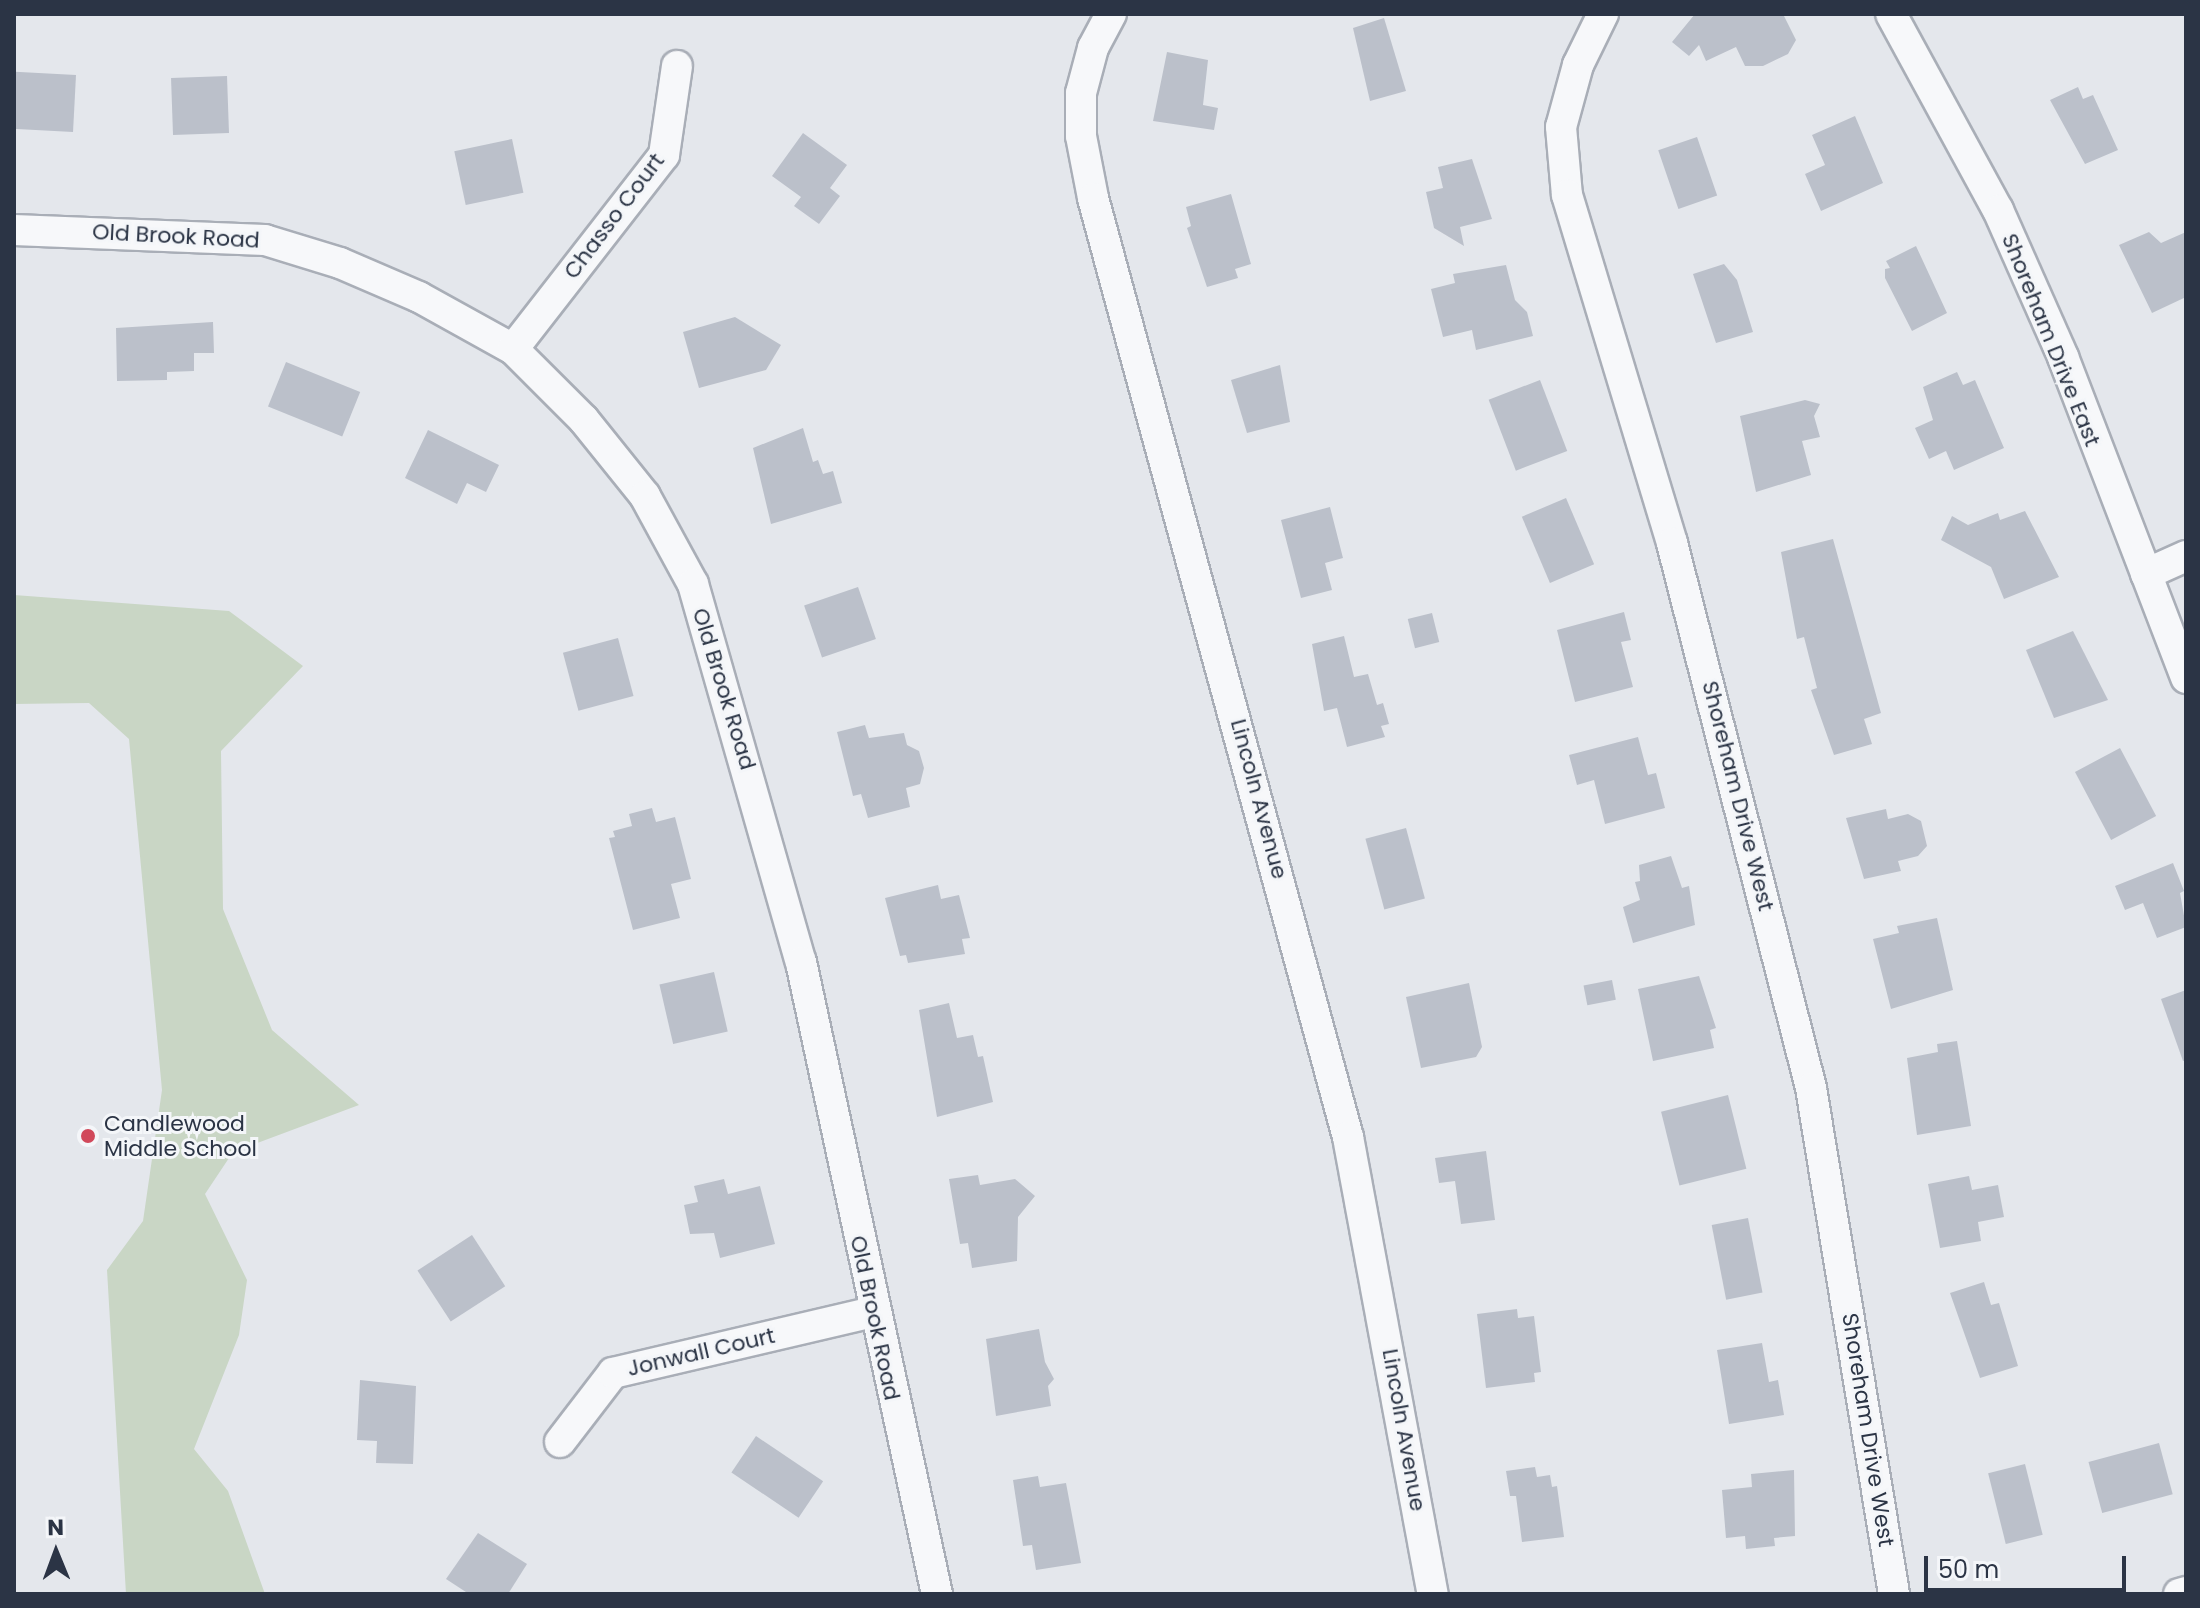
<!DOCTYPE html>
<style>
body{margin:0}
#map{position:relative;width:2200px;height:1608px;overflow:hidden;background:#e4e7ec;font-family:Poppins,sans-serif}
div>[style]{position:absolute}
.green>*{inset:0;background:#c9d6c5}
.building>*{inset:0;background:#bbc0ca;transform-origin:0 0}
.roads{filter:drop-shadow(2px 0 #a9aeb7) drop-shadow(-2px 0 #a9aeb7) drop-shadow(0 2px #a9aeb7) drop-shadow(0 -2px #a9aeb7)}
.minor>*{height:30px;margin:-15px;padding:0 15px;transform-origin:15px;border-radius:15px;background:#f7f8fa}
.dots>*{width:22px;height:22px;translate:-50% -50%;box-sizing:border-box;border:4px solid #f4f6f9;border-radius:50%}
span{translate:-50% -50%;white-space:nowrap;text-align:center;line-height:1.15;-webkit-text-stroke:6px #f4f6f9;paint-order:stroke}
.street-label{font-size:22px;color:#2b3445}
.poi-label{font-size:22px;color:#2b3445}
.left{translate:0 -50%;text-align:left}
.frame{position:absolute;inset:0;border:16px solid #2b3445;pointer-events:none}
.north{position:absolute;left:16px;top:1512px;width:80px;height:80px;-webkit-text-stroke:6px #f4f6f9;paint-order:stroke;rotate:359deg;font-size:22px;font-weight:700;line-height:32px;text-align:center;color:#2b3445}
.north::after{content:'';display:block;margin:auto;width:28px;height:36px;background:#2b3445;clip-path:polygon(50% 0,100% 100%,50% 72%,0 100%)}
.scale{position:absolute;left:1924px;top:1556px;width:202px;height:36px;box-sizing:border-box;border:4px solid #2b3445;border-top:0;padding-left:10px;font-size:24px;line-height:28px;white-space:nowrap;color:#2b3445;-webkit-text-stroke:6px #f4f6f9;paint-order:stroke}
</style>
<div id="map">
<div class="green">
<i style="clip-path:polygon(14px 595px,229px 611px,303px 666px,221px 751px,223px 909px,272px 1030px,359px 1105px,233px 1152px,205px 1194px,247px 1280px,239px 1335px,194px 1449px,228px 1491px,265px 1594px,126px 1594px,107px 1270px,143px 1221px,162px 1090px,129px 739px,89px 703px,14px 704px)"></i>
</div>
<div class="building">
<i style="clip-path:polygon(1695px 14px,1783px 14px,1796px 40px,1788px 54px,1763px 66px,1745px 66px,1736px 47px,1706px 61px,1699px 45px,1689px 56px,1672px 42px)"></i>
<i style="clip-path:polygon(1384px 18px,1406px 91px,1370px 101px,1353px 28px)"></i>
<i style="clip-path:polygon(1167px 52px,1208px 60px,1203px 105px,1218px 108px,1214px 130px,1153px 121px)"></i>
<i style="left:76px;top:75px;width:57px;height:61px;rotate:93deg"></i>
<i style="left:227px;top:76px;width:57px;height:56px;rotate:88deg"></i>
<i style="clip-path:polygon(2078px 87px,2083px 99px,2093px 95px,2118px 150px,2085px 164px,2050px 100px)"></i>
<i style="clip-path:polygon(1855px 116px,1883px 183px,1821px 211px,1805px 174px,1825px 165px,1812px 135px)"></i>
<i style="clip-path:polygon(803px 133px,847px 165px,830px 188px,840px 196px,819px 224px,794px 206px,801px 197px,772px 176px)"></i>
<i style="left:1697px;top:137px;width:62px;height:41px;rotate:71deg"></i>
<i style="left:512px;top:139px;width:55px;height:59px;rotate:78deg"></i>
<i style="clip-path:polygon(1472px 159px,1492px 219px,1460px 227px,1464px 246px,1434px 228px,1426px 192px,1443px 188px,1438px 167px)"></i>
<i style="clip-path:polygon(1231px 194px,1251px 264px,1235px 269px,1238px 278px,1207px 287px,1187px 228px,1191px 226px,1186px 207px)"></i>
<i style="clip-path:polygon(2149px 232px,2161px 243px,2186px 232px,2186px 297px,2152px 313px,2119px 245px)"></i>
<i style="clip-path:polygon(1916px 246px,1947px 313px,1912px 331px,1885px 278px,1885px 269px,1890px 268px,1886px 261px)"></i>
<i style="clip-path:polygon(1724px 264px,1737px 280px,1753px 332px,1716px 343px,1693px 274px)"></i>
<i style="clip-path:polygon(1506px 265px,1515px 300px,1527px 312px,1533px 336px,1476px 350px,1472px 330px,1443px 337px,1431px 289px,1455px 283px,1453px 274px)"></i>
<i style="clip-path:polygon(735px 317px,781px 345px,766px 370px,699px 388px,683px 332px)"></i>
<i style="clip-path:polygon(213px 322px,214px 353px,194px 353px,194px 371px,167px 372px,167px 380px,117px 381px,116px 328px)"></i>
<i style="left:286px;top:362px;width:80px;height:48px;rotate:22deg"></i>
<i style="clip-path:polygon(1280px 365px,1290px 422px,1247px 433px,1231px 380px)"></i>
<i style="clip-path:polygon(1957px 372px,1963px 385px,1975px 380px,2004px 448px,1954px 470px,1946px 451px,1929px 459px,1915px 428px,1933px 420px,1923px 387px)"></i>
<i style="left:1540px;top:380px;width:76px;height:55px;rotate:69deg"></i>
<i style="clip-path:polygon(1805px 400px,1820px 404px,1814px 416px,1820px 437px,1802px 441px,1811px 475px,1756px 492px,1740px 416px)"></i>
<i style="clip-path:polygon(803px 428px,813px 462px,818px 460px,823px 474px,833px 471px,842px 503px,771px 524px,753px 448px)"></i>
<i style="clip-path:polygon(428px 430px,499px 465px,486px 492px,467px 483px,457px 504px,405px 478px)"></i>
<i style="left:1566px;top:498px;width:72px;height:48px;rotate:67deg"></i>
<i style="clip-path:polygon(1330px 507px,1343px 558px,1325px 563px,1332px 590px,1301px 598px,1281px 520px)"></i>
<i style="clip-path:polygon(2025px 511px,2059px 577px,2004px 599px,1991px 567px,1941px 540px,1952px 516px,1968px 525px,1998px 513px,2000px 520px)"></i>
<i style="clip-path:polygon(1833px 539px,1881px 713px,1864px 719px,1872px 744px,1834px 755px,1811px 690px,1817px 688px,1804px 637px,1797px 639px,1781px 552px)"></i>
<i style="left:858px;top:587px;width:55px;height:57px;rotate:71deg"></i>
<i style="clip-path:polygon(1624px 612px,1631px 640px,1621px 642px,1633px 687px,1575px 702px,1557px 630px)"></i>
<i style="left:1432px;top:613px;width:30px;height:25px;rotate:76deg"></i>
<i style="clip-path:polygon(2073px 631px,2108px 700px,2054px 718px,2026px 650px)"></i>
<i style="clip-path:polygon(1344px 636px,1354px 677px,1368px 674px,1377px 705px,1383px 703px,1389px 724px,1381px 726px,1385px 737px,1347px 747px,1337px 708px,1324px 711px,1312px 644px)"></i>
<i style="left:618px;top:638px;width:60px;height:57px;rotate:75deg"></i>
<i style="clip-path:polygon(865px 725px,869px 738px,904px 733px,907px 745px,919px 751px,924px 768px,920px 784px,906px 788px,910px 807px,868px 818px,861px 794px,853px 796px,837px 732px)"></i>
<i style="clip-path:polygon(1638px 737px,1648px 775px,1656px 773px,1665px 808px,1605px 824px,1594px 780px,1577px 785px,1569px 755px)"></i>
<i style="left:2120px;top:748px;width:77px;height:51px;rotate:62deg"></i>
<i style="clip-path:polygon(652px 808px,656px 822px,675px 817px,691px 879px,671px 884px,680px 918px,633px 930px,609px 838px,615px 837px,613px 831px,632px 826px,629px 814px)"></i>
<i style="clip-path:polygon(1886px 809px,1888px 819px,1908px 814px,1921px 821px,1927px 846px,1918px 856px,1898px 861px,1901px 871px,1864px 879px,1846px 818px)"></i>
<i style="left:1406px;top:828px;width:73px;height:42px;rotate:75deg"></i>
<i style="clip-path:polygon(1671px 856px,1682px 888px,1689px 886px,1695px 925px,1633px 943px,1623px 907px,1640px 900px,1635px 882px,1640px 881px,1639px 865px)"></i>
<i style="clip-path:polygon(2173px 863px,2184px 891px,2180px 893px,2186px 927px,2157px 938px,2143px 903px,2125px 910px,2115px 886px)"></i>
<i style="clip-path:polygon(938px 885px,941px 899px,959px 895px,970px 938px,962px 939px,965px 954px,908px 963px,906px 955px,900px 956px,885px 898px)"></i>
<i style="clip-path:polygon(1937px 918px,1953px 990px,1891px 1009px,1873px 939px,1899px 933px,1897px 926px)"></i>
<i style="left:714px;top:972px;width:61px;height:56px;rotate:77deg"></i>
<i style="clip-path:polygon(1699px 976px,1716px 1028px,1710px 1030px,1714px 1048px,1653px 1061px,1638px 989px)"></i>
<i style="left:1612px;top:980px;width:20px;height:29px;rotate:79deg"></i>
<i style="clip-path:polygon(1469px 983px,1482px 1047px,1476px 1057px,1421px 1068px,1406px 997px)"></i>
<i style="clip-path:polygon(2186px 990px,2186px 1060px,2183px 1061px,2161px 999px)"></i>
<i style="clip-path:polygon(949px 1003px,957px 1038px,973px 1035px,978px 1057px,983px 1056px,993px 1102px,937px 1117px,919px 1010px)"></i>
<i style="clip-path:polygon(1957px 1041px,1971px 1126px,1917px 1135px,1907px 1058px,1938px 1052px,1937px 1044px)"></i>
<i style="left:1728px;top:1095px;width:76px;height:69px;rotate:76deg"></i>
<i style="clip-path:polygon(1486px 1151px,1495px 1220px,1461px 1224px,1455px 1181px,1439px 1183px,1435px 1158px)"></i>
<i style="clip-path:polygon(978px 1175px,980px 1185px,1015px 1179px,1035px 1196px,1018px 1217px,1017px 1261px,972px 1268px,968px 1243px,960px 1244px,949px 1179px)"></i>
<i style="clip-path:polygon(1969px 1176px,1972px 1190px,1998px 1185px,2004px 1217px,1978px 1222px,1981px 1241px,1940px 1248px,1928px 1184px)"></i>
<i style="clip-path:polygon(724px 1179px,728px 1194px,760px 1186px,775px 1244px,720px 1258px,714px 1233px,690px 1234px,684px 1205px,698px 1202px,694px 1186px)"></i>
<i style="left:1748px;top:1218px;width:76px;height:37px;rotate:79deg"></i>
<i style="left:472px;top:1235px;width:61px;height:65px;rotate:57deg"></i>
<i style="clip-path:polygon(1984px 1282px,1991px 1305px,1999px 1303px,2018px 1366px,1980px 1378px,1950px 1293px)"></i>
<i style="clip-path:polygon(1517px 1309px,1518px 1318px,1534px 1316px,1541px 1372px,1534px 1373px,1535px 1382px,1486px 1388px,1477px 1314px)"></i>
<i style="clip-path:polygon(1039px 1329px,1045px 1362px,1054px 1379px,1048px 1386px,1051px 1406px,996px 1416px,986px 1339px)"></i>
<i style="clip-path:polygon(1762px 1343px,1769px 1382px,1778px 1380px,1784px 1415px,1729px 1424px,1717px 1350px)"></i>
<i style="clip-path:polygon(360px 1380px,416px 1386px,413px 1464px,376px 1463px,377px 1441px,357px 1440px)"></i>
<i style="left:756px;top:1436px;width:81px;height:44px;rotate:34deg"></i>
<i style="left:2159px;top:1443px;width:53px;height:73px;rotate:75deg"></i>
<i style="left:2025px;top:1464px;width:73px;height:38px;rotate:76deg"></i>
<i style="clip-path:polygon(1535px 1467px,1537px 1477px,1550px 1475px,1552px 1487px,1557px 1486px,1564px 1537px,1522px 1542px,1516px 1496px,1510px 1496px,1506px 1471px)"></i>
<i style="clip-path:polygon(1794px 1470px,1795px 1536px,1774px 1538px,1775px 1546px,1746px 1549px,1745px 1536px,1726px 1538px,1722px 1490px,1752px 1487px,1751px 1474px)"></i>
<i style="clip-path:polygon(1038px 1476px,1040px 1487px,1066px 1483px,1081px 1563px,1036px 1570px,1032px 1545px,1023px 1546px,1013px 1480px)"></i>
<i style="clip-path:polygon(478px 1533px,527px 1564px,508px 1594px,469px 1594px,446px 1579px)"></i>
</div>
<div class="roads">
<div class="minor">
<i style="left:1111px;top:14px;width:38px;rotate:118deg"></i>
<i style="left:1093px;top:48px;width:47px;rotate:104.9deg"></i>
<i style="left:1081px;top:93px;width:43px;rotate:90deg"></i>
<i style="left:1081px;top:136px;width:63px;rotate:79deg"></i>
<i style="left:1093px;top:198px;width:973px;rotate:74.81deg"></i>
<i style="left:1348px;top:1137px;width:465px;rotate:79.5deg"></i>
<i style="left:1603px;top:14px;width:57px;rotate:116.1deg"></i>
<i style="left:1578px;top:65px;width:64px;rotate:105.3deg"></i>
<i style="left:1561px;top:127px;width:68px;rotate:85deg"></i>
<i style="left:1567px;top:195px;width:363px;rotate:73.2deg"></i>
<i style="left:1672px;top:543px;width:562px;rotate:75.69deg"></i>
<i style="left:1811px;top:1088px;width:513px;rotate:80.68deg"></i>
<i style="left:1891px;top:14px;width:223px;rotate:61.4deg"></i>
<i style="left:1998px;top:210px;width:161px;rotate:66.1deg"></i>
<i style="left:2063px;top:357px;width:344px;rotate:69deg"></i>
<i style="left:14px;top:230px;width:251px;rotate:2.3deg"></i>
<i style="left:265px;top:240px;width:78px;rotate:17deg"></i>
<i style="left:340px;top:263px;width:86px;rotate:23.3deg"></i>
<i style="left:419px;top:297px;width:107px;rotate:29deg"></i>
<i style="left:513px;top:349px;width:100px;rotate:45deg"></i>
<i style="left:584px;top:420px;width:97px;rotate:51.2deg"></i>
<i style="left:645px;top:496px;width:100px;rotate:61.4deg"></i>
<i style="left:693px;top:584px;width:393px;rotate:74.1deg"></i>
<i style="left:801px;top:962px;width:646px;rotate:77.86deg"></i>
<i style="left:513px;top:349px;width:246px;rotate:-52.1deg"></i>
<i style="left:664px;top:155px;width:90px;rotate:-81.7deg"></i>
<i style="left:2146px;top:574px;width:44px;rotate:-24.2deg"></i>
<i style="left:560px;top:1442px;width:87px;rotate:-52.5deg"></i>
<i style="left:613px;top:1373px;width:268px;rotate:-13.2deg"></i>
<i style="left:2179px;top:1594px;width:7px;rotate:-16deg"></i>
</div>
</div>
<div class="dots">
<i style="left:88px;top:1136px;background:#d1495b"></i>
</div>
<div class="street-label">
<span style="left:614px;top:216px;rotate:-53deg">Chasso Court</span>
<span style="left:176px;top:236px;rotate:3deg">Old Brook Road</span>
<span style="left:2051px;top:340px;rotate:68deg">Shoreham Drive East</span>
<span style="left:724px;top:689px;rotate:73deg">Old Brook Road</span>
<span style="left:1738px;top:796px;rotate:76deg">Shoreham Drive West</span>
<span style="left:1259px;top:799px;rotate:75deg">Lincoln Avenue</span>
<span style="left:875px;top:1318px;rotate:78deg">Old Brook Road</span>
<span style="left:701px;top:1352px;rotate:-13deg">Jonwall Court</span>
<span style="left:1404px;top:1430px;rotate:80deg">Lincoln Avenue</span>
<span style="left:1868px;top:1430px;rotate:81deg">Shoreham Drive West</span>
</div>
<div class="poi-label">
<span class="left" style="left:104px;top:1136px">Candlewood<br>Middle School</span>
</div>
<div class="frame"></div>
<div class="north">N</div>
<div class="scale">50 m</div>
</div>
